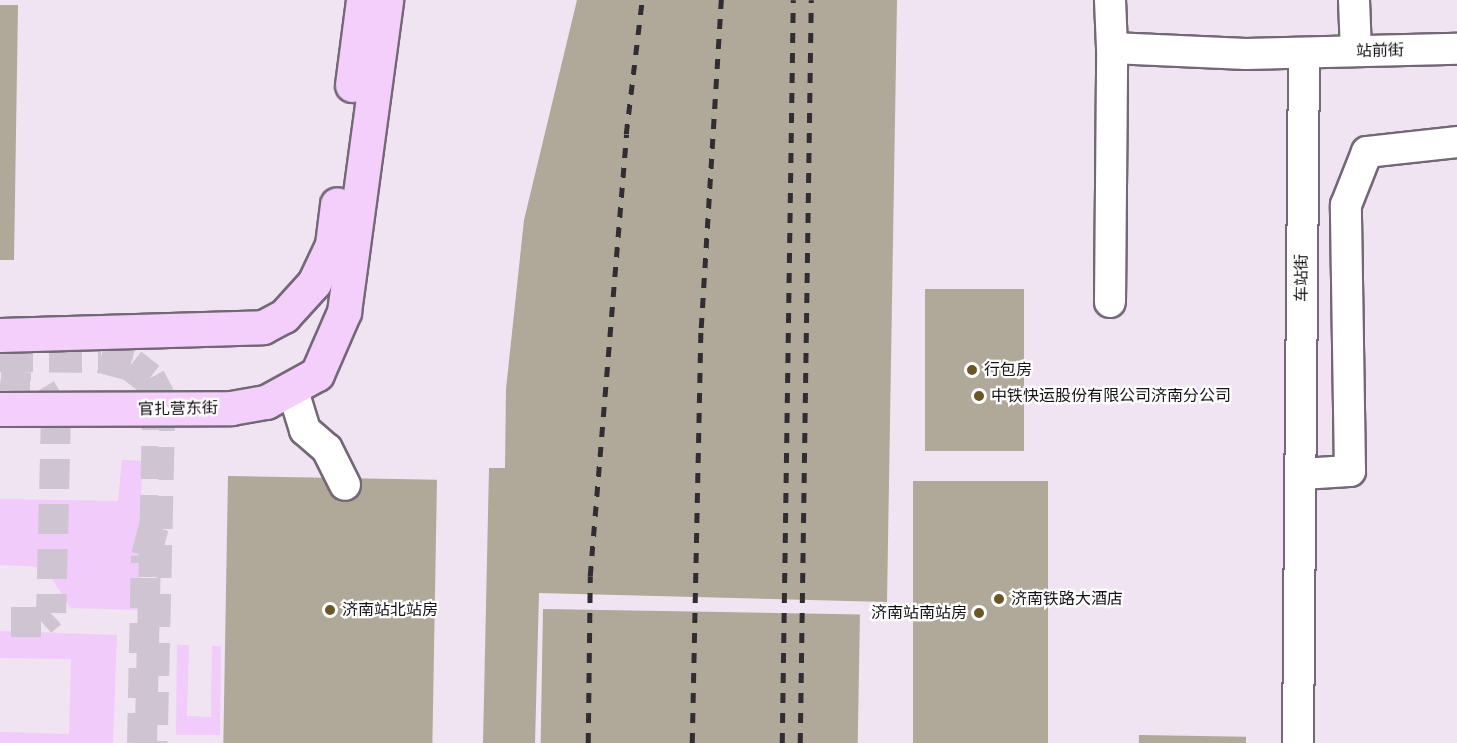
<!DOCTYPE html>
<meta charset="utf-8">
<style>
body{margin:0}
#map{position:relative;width:1457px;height:743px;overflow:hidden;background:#f0e3f2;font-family:"Space Grotesk","Noto Sans SC",sans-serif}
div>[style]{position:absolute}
.green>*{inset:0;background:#f1cbf9}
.building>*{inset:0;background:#b0a898;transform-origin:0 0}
.minor-tunnel>*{height:30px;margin-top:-15px;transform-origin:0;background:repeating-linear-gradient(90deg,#cfc4d1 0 30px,transparent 0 45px)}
.major-tunnel>*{height:33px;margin-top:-16.5px;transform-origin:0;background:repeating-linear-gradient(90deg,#cfc4d1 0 33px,transparent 0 49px)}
.roads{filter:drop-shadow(2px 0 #736875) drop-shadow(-2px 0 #736875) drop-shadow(0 2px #736875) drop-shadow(0 -2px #736875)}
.minor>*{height:30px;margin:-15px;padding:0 15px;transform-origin:15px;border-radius:15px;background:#fff}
.major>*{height:33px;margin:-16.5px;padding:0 16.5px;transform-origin:16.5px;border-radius:16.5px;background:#f4cffb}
.rail>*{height:4.5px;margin-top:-2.25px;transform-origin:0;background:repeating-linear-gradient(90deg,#322d33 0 10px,transparent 0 20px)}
.dots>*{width:16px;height:16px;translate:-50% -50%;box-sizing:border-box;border:3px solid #fff;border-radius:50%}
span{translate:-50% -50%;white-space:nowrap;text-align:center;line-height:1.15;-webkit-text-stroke:4.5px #fff;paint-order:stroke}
.street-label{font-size:16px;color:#151116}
.poi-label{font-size:16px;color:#151116}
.left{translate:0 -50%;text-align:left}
.right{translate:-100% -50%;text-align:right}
</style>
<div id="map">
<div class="green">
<i style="clip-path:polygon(122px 460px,142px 461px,139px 610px,70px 608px,45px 567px,0 565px,0 499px,118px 501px)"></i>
<i style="clip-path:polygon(0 631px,117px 635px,113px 743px,0 743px,0 732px,69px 734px,71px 659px,0 658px)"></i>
<i style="clip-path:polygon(177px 645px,189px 645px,187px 716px,211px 717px,212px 646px,221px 646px,220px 735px,176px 735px)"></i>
</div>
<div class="building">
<i style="clip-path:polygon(577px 0,897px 0,887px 602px,539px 593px,535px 743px,483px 743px,489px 468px,505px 468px,506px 389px,524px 220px)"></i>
<i style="clip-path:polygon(0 5px,18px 5px,14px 260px,0 260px)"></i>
<i style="left:925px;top:289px;width:99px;height:162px"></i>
<i style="left:228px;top:476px;width:209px;height:267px;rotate:1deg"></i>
<i style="left:913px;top:481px;width:135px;height:262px"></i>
<i style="left:543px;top:609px;width:317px;height:134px;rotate:1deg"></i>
<i style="left:1139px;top:735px;width:107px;height:8px;rotate:1deg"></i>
</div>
<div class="minor-tunnel">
<i style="left:0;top:385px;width:41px;rotate:5.6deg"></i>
<i style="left:41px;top:389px;width:29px;rotate:59deg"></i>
<i style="left:56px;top:414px;width:199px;rotate:91.4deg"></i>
<i style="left:51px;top:613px;width:13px;rotate:138deg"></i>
<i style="left:41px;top:622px;width:41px;rotate:180deg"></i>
<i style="left:142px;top:743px;width:187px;rotate:-88.8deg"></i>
<i style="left:146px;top:556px;width:39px;rotate:-75deg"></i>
</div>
<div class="major-tunnel">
<i style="left:0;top:355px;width:101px;rotate:0.6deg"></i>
<i style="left:101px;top:356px;width:31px;rotate:15deg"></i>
<i style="left:131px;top:364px;width:23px;rotate:38deg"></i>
<i style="left:149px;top:378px;width:21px;rotate:62deg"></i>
<i style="left:159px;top:397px;width:346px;rotate:91.3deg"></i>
</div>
<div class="roads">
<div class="minor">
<i style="left:1110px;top:0;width:48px;rotate:87.6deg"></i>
<i style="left:1112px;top:48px;width:134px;rotate:2.6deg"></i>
<i style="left:1246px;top:54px;width:211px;rotate:-1.4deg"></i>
<i style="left:1354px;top:0;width:51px;rotate:87.8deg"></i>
<i style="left:1110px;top:302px;width:254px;rotate:-89.5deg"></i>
<i style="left:293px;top:391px;width:41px;rotate:72.9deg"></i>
<i style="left:305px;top:430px;width:29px;rotate:41deg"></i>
<i style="left:327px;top:449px;width:40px;rotate:63.4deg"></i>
<i style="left:1301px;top:474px;width:49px;rotate:-3.5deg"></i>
<i style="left:1350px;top:471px;width:266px;rotate:-90.9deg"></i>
<i style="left:1346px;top:205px;width:57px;rotate:-68.4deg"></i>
<i style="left:1367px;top:152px;width:91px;rotate:-6.3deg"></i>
<i style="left:1298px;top:743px;width:690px;rotate:-89.5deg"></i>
</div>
<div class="major">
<i style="left:352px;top:85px;width:86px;rotate:-82.6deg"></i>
<i style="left:0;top:335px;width:263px;rotate:-1.7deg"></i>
<i style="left:263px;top:327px;width:24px;rotate:-28deg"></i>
<i style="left:284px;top:316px;width:45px;rotate:-47.7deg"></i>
<i style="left:314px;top:283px;width:42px;rotate:-64.7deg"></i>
<i style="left:332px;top:245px;width:41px;rotate:-83deg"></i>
<i style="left:0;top:409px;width:231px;rotate:-0.2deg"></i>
<i style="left:231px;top:408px;width:36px;rotate:-10deg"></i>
<i style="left:266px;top:402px;width:58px;rotate:-28.8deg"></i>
<i style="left:317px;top:374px;width:68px;rotate:-66.5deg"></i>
<i style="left:344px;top:312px;width:315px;rotate:-82.3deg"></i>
</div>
</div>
<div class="rail">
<i style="left:588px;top:743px;width:167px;rotate:-89.3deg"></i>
<i style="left:590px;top:576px;width:443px;rotate:-85.3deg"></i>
<i style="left:626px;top:134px;width:135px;rotate:-83.2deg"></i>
<i style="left:692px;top:743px;width:415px;rotate:-88.8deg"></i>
<i style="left:701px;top:328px;width:329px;rotate:-86.5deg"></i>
<i style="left:782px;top:743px;width:743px;rotate:-89.15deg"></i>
<i style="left:800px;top:743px;width:743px;rotate:-89.15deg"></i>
</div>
<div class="dots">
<i style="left:972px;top:370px;background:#6b5726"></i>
<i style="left:979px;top:396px;background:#6b5726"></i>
<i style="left:999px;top:599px;background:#6b5726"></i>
<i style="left:330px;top:610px;background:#6b5726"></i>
<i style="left:979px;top:613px;background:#6b5726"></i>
</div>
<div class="street-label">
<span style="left:1380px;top:51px;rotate:-1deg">站前街</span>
<span style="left:1302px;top:278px;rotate:-90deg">车站街</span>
<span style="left:178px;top:409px;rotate:-1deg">官扎营东街</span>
</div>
<div class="poi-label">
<span class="left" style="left:984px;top:370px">行包房</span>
<span class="left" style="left:991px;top:396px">中铁快运股份有限公司济南分公司</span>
<span class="left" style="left:1011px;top:599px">济南铁路大酒店</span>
<span class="left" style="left:342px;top:610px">济南站北站房</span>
<span class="right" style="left:967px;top:613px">济南站南站房</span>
</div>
</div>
